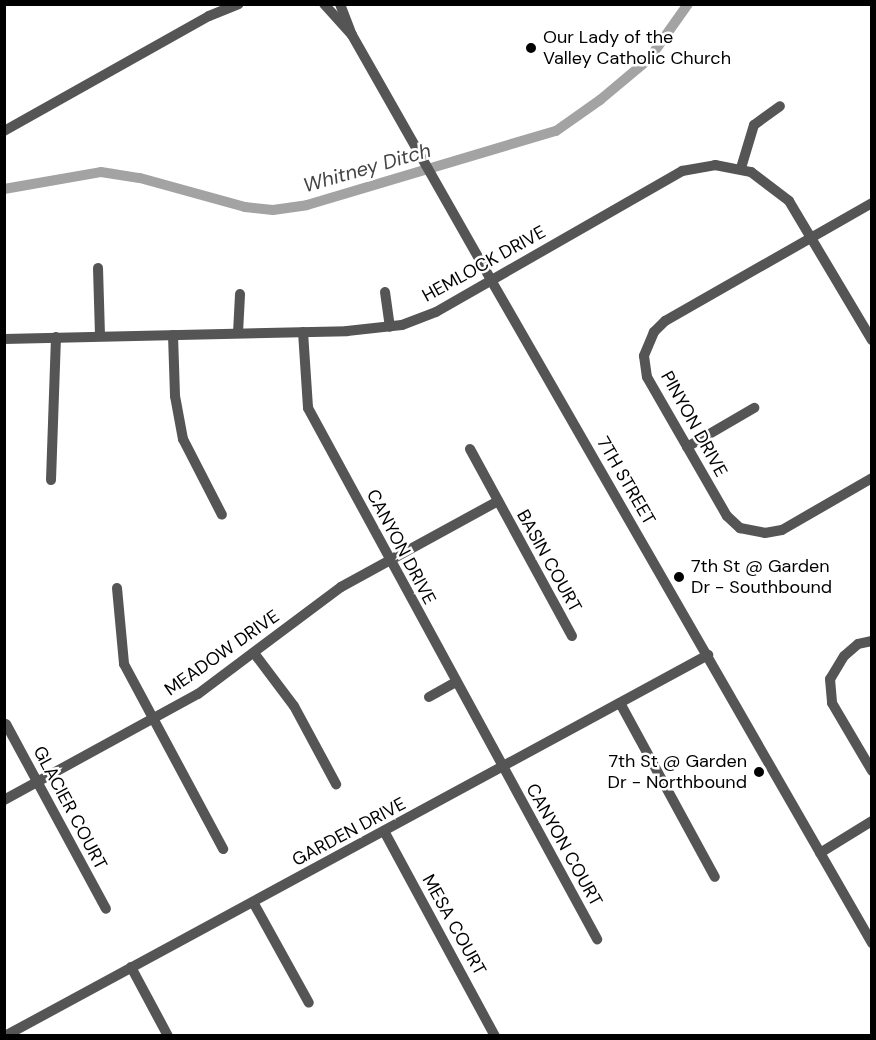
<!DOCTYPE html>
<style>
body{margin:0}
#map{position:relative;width:876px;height:1040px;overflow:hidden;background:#fff;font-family:"DM Sans",sans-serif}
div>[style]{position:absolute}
.canal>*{height:10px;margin:-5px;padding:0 5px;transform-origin:5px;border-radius:5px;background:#a3a3a3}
.minor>*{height:10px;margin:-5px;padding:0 5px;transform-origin:5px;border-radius:5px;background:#555}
.dots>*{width:16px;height:16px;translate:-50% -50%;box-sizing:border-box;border:3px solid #fff;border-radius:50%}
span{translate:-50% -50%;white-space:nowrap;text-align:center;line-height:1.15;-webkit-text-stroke:5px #fff;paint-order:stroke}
.poi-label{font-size:18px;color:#000}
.left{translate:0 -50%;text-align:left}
.right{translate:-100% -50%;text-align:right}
.street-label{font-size:18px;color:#000}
.water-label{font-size:20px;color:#444;font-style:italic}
.frame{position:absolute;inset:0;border:6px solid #000;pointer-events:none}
</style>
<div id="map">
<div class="canal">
<i style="left:4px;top:189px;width:98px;rotate:-9.9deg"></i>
<i style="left:101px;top:172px;width:39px;rotate:9deg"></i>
<i style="left:140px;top:178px;width:109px;rotate:15.4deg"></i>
<i style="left:245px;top:207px;width:28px;rotate:6deg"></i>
<i style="left:273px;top:210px;width:34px;rotate:-8deg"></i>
<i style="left:307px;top:205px;width:260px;rotate:-16.6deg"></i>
<i style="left:556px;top:131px;width:54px;rotate:-35.2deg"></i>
<i style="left:600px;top:100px;width:64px;rotate:-39.9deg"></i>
<i style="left:649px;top:59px;width:67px;rotate:-54.7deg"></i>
</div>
<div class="minor">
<i style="left:324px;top:4px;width:42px;rotate:47.9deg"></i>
<i style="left:340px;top:4px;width:33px;rotate:69deg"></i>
<i style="left:352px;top:35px;width:282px;rotate:60.4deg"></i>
<i style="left:491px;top:280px;width:765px;rotate:60.12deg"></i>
<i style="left:4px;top:131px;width:235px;rotate:-29.3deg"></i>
<i style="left:209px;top:16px;width:32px;rotate:-22deg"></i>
<i style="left:741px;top:168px;width:45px;rotate:-73.2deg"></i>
<i style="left:754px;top:125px;width:32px;rotate:-36deg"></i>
<i style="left:872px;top:203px;width:238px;rotate:150.3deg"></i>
<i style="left:665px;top:321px;width:16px;rotate:135deg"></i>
<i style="left:654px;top:332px;width:26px;rotate:113deg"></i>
<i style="left:644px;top:356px;width:21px;rotate:82deg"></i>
<i style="left:647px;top:377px;width:160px;rotate:60.1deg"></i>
<i style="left:727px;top:516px;width:18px;rotate:43deg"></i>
<i style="left:740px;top:528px;width:25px;rotate:11deg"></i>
<i style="left:765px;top:533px;width:17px;rotate:-10deg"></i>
<i style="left:782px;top:530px;width:104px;rotate:-30deg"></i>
<i style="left:98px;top:268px;width:68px;rotate:88.3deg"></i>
<i style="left:385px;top:292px;width:35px;rotate:82deg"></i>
<i style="left:303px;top:332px;width:76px;rotate:86.2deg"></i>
<i style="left:308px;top:408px;width:605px;rotate:61.44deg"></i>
<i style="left:238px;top:333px;width:39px;rotate:-87deg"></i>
<i style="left:173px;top:335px;width:61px;rotate:88.1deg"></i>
<i style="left:175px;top:396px;width:44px;rotate:79.5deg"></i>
<i style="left:183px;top:439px;width:85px;rotate:62.8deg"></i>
<i style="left:4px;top:339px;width:343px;rotate:-1.3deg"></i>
<i style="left:347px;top:331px;width:55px;rotate:-6.2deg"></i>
<i style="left:402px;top:325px;width:36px;rotate:-21deg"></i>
<i style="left:436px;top:312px;width:284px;rotate:-29.8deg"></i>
<i style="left:682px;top:171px;width:34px;rotate:-10deg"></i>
<i style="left:715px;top:165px;width:37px;rotate:11deg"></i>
<i style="left:751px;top:172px;width:48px;rotate:37.3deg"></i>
<i style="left:789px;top:201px;width:162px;rotate:59.2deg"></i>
<i style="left:687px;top:447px;width:78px;rotate:-30.2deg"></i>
<i style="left:470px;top:449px;width:213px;rotate:61.4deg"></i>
<i style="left:51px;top:480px;width:143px;rotate:-88deg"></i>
<i style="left:117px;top:588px;width:76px;rotate:84.7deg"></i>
<i style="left:124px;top:664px;width:210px;rotate:61.8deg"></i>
<i style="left:872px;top:641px;width:14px;rotate:168deg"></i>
<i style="left:858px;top:644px;width:18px;rotate:139deg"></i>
<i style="left:844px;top:656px;width:27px;rotate:121deg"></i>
<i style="left:830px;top:679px;width:24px;rotate:85deg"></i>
<i style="left:832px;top:703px;width:79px;rotate:59.5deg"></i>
<i style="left:254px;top:653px;width:66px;rotate:53deg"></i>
<i style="left:294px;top:706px;width:89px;rotate:61.7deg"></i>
<i style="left:429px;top:697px;width:31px;rotate:-29deg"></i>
<i style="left:620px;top:703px;width:198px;rotate:61.4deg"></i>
<i style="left:6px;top:724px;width:210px;rotate:61.6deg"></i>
<i style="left:4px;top:800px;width:221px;rotate:-28.7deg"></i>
<i style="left:198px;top:694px;width:179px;rotate:-36.8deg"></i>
<i style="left:341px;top:587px;width:179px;rotate:-28.7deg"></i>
<i style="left:384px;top:831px;width:233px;rotate:61.6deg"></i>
<i style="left:820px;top:853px;width:61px;rotate:-31.6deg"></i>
<i style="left:253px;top:902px;width:115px;rotate:61deg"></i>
<i style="left:131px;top:967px;width:78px;rotate:61.8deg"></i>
<i style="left:5px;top:1036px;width:800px;rotate:-28.46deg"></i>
</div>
<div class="dots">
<i style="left:531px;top:48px;background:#000"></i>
<i style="left:679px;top:577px;background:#000"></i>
<i style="left:759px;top:772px;background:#000"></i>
</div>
<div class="poi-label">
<span class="left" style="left:543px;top:48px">Our Lady of the<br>Valley Catholic Church</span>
<span class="left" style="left:691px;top:577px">7th St @ Garden<br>Dr - Southbound</span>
<span class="right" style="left:747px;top:772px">7th St @ Garden<br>Dr - Northbound</span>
</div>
<div class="street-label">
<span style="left:484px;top:264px;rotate:-29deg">HEMLOCK DRIVE</span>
<span style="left:694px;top:424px;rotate:61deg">PINYON DRIVE</span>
<span style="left:626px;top:481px;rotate:60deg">7TH STREET</span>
<span style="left:401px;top:547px;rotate:62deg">CANYON DRIVE</span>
<span style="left:549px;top:561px;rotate:61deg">BASIN COURT</span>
<span style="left:222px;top:653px;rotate:-35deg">MEADOW DRIVE</span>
<span style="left:70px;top:808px;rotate:62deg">GLACIER COURT</span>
<span style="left:349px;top:832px;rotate:-28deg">GARDEN DRIVE</span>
<span style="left:564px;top:845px;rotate:61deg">CANYON COURT</span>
<span style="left:454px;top:925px;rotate:61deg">MESA COURT</span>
</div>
<div class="water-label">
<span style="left:367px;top:168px;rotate:-16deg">Whitney Ditch</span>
</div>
<div class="frame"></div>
</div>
